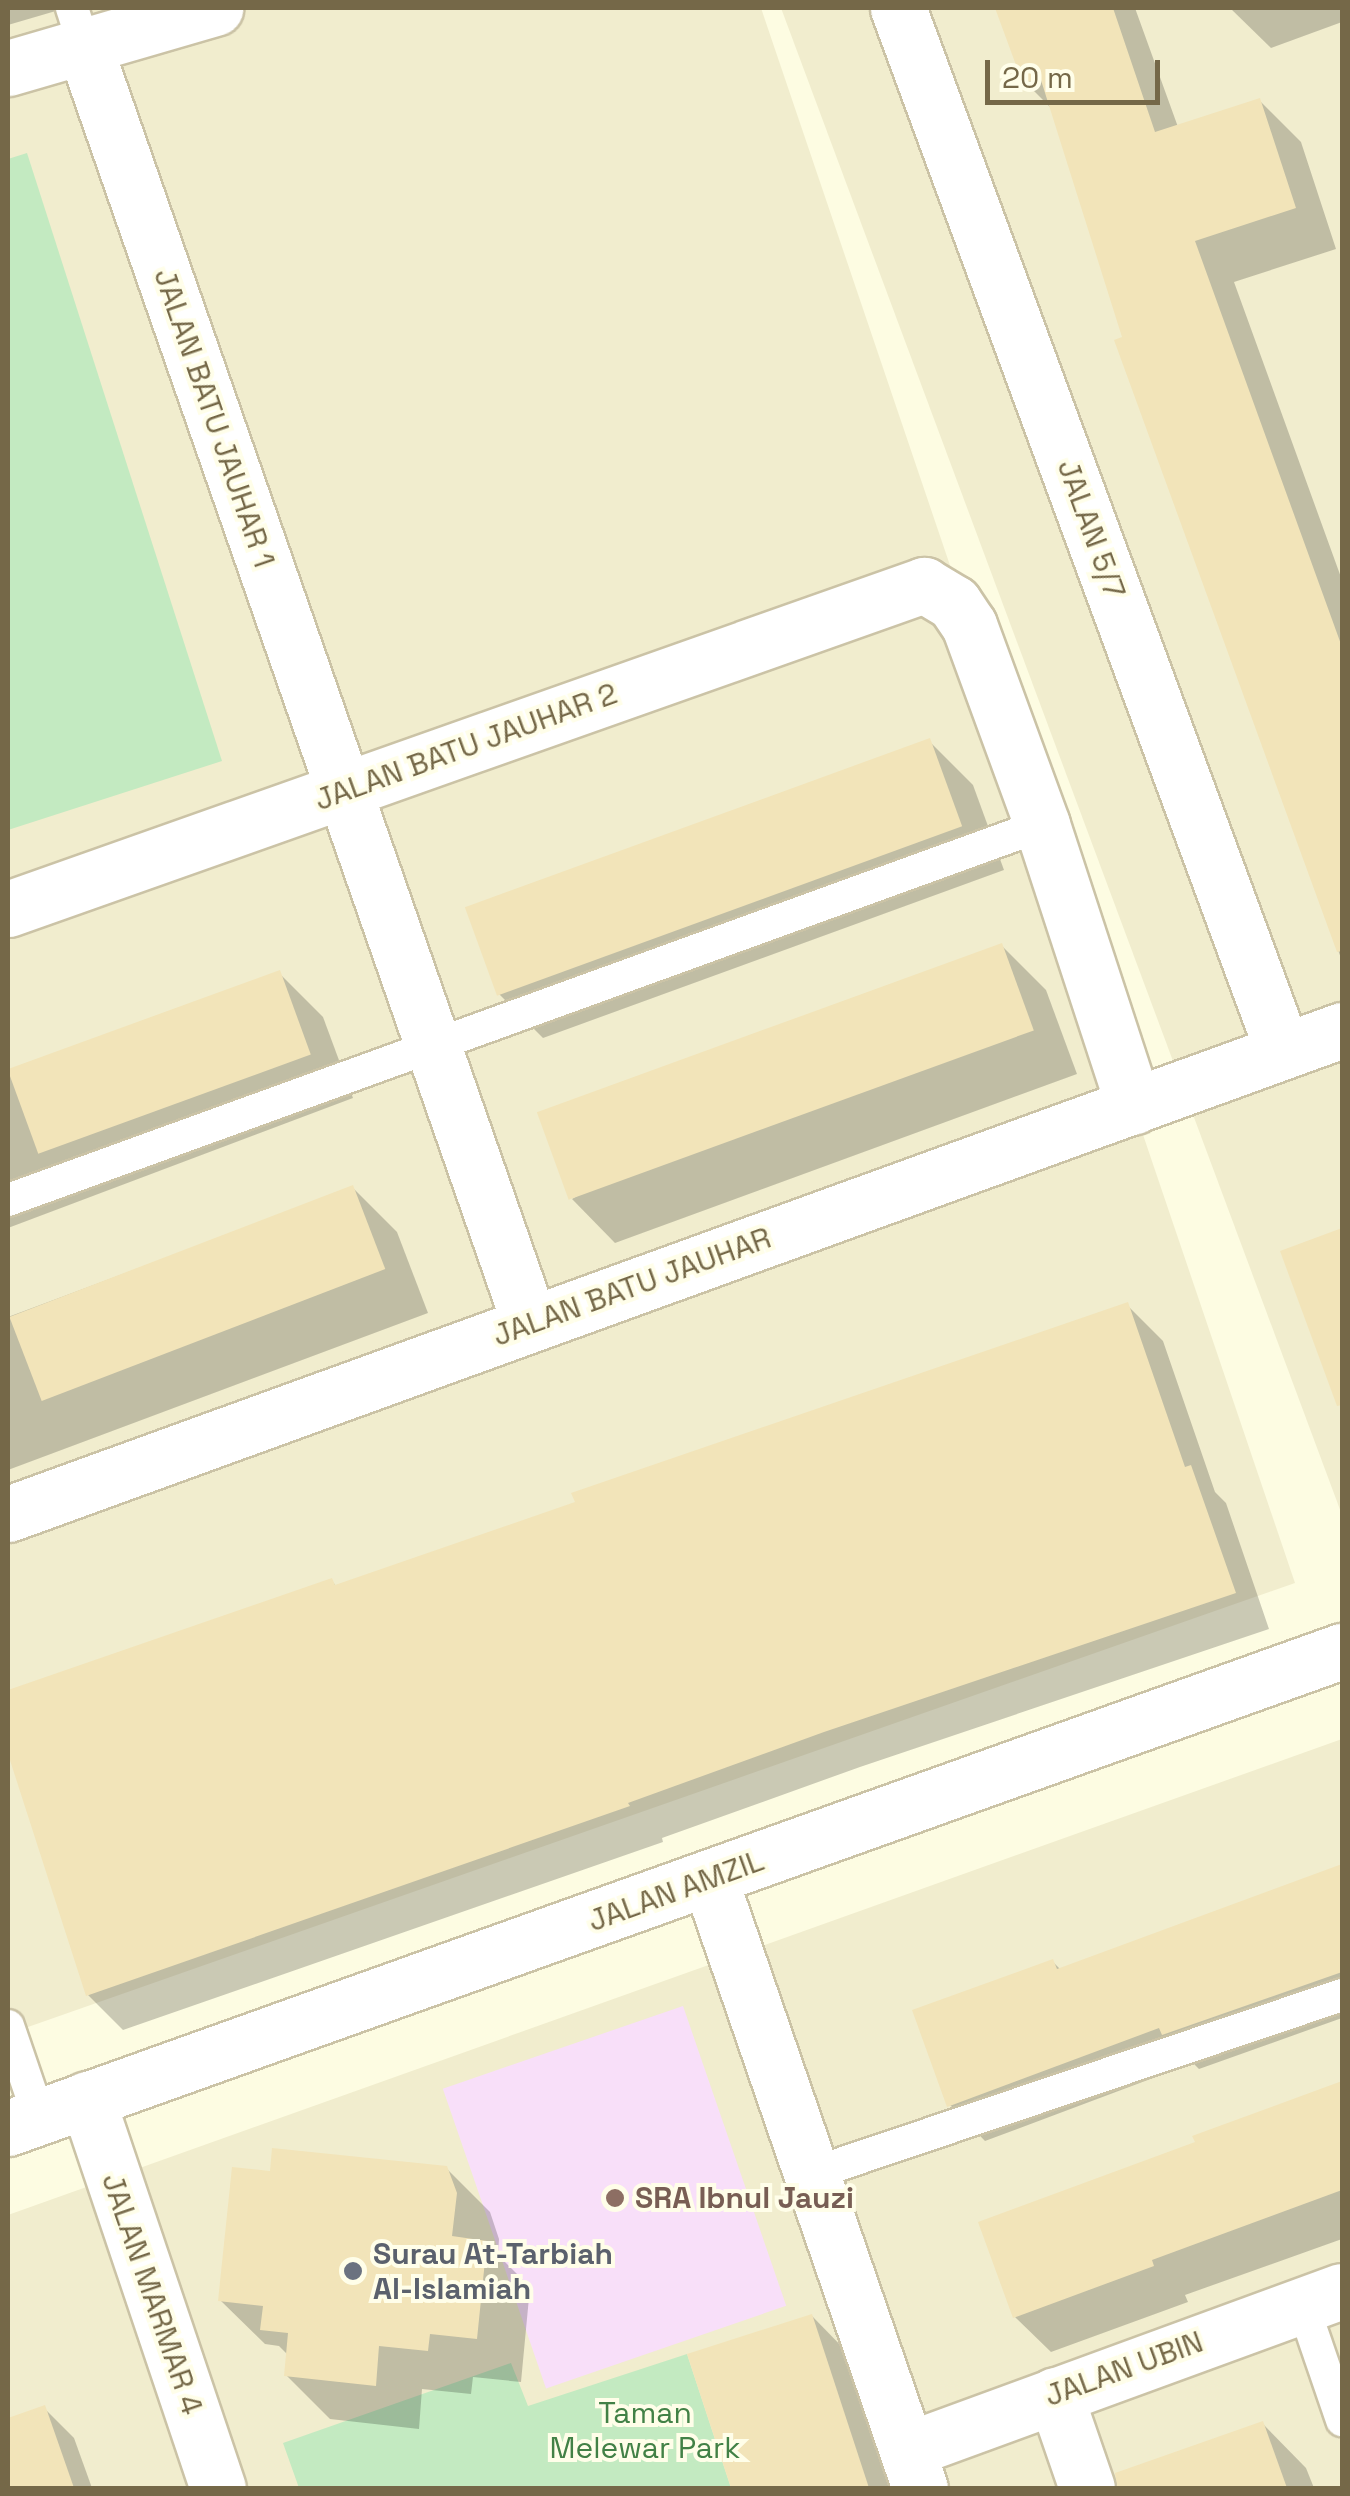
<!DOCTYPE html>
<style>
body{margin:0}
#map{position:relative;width:1350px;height:2496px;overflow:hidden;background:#fdfce2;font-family:"Space Grotesk",sans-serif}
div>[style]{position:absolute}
.residential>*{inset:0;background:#f1edce}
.education>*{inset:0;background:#f8dff9;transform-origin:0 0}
.green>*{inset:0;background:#c3eac1}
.shadow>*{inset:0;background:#0003}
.building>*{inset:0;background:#f2e4b9;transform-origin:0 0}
.roads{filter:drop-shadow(2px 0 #cbc3a6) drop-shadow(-2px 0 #cbc3a6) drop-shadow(0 2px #cbc3a6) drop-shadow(0 -2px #cbc3a6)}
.lane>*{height:32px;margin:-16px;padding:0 16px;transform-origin:16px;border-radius:16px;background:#fff}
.street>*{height:55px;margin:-27.5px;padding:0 27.5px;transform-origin:27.5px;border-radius:27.5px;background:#fff}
.dots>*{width:28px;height:28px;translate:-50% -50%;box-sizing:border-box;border:5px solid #fffee9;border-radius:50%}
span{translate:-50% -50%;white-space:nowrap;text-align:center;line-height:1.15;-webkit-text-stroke:8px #fffee9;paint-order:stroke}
.street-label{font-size:30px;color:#756848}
.education-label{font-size:30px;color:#785e54;font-weight:700}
.left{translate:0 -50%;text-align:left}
.worship-label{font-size:30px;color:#5b616d;font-weight:700}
.park-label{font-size:30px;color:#428146}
.frame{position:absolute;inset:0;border:10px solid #756848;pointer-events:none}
.scale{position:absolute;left:985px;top:60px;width:175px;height:45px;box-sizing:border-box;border:5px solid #756848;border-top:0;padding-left:12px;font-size:30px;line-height:35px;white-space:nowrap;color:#756848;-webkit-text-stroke:8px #fffee9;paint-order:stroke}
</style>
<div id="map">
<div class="residential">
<i style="clip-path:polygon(8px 8px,761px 8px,1295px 1583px,8px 2034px)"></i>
<i style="clip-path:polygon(781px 8px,1342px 8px,1342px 1515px)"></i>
<i style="clip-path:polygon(1342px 1739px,1342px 2488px,8px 2488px,8px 2215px)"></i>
</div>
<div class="education">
<i style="left:683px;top:2006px;width:317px;height:254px;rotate:71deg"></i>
</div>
<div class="green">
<i style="clip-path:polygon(27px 153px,222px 761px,8px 830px,8px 159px)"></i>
<i style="clip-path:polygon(687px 2354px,731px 2488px,299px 2488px,283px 2443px,511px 2363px,528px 2406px)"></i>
</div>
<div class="shadow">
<i style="clip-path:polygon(8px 8px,66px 8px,8px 25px)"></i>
<i style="clip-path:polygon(998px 8px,1135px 8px,1178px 127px,1260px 101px,1301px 142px,1336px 249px,1234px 282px,1342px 580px,1342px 961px,1117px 342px,1125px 339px,1053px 110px,1025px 82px)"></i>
<i style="clip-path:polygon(1230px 8px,1342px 8px,1342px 22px,1271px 48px)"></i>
<i style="clip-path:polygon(929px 741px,973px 785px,1004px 870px,543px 1038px,499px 994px)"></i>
<i style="clip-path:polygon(1002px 946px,1046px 990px,1077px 1074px,615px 1243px,572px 1199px)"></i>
<i style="clip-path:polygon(279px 973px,323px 1017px,353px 1098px,8px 1228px,8px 1075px)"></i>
<i style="clip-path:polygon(353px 1188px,397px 1232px,428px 1313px,8px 1470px,8px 1317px)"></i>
<i style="clip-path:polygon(1342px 1230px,1342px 1379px,1284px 1252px)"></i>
<i style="clip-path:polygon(1127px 1305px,1163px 1341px,1215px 1492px,1226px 1503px,1269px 1629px,860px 1767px,662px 1838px,663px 1842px,123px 2030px,88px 1995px,8px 1749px,8px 1693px,332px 1581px,337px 1587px,578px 1504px)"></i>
<i style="clip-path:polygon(1342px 1869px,1342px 2018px,1199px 2069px,1193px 2063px,985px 2141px,950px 2105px,1053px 1962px,1061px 1970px)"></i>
<i style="clip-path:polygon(1342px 2085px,1342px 2239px,1185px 2295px,1188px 2302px,1051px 2352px,1015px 2317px,1198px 2144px,1196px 2137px)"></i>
<i style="clip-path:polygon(446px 2168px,490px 2212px,499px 2239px,498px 2255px,530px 2287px,521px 2382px,473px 2377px,471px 2394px,422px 2389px,419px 2429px,330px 2419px,286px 2375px,288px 2355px,279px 2346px,265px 2344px,221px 2301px,272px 2174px)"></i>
<i style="clip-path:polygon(812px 2316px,852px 2357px,894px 2488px,733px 2488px,690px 2355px)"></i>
<i style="clip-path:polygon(44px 2408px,74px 2438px,92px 2488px,8px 2488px,8px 2421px)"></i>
<i style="clip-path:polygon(1263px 2424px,1306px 2468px,1314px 2488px,1138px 2488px,1149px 2464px)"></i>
</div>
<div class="building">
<i style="clip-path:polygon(995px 8px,1113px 8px,1155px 132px,1260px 98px,1296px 208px,1195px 241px,1342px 647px,1342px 951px,1337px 952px,1114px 340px,1122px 337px,1040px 77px,1023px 84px)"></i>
<i style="left:930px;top:738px;width:94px;height:495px;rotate:70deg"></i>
<i style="left:1002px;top:943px;width:93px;height:495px;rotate:70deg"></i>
<i style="left:280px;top:970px;width:90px;height:290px;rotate:70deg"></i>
<i style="left:353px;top:1185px;width:90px;height:368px;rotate:69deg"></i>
<i style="clip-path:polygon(1342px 1228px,1342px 1405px,1337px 1406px,1280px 1251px)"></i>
<i style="clip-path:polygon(1128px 1302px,1185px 1467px,1191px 1465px,1236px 1593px,824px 1732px,628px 1803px,630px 1806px,86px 1996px,8px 1754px,8px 1690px,332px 1578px,335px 1585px,575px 1502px,571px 1493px)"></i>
<i style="clip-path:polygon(1342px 1864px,1342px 1972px,1162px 2035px,1159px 2028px,947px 2107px,912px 2010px,1053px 1959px,1057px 1969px)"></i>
<i style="clip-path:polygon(1342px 2081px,1342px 2190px,1152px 2260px,1154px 2266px,1013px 2318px,978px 2222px,1195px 2142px,1192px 2136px)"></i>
<i style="clip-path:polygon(272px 2148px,447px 2166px,457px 2193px,452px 2236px,487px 2241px,477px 2339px,430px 2334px,428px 2351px,379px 2346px,376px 2386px,284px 2376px,288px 2333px,260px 2330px,263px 2306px,218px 2301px,232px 2167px,270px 2171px)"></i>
<i style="clip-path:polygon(812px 2314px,869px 2488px,731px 2488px,687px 2354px)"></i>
<i style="clip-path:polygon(45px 2405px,74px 2488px,8px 2488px,8px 2418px)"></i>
<i style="clip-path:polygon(1263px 2421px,1287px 2488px,1117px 2488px,1115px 2473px)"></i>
</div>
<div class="roads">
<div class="lane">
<i style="left:72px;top:8px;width:40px;rotate:72deg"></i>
<i style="left:8px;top:1200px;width:1100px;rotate:-19.93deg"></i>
<i style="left:8px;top:2026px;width:96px;rotate:71.2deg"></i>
<i style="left:811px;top:2174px;width:560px;rotate:-18.63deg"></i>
<i style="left:1302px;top:2303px;width:124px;rotate:71.1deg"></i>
</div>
<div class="street">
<i style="left:898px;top:8px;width:1112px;rotate:69.74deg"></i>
<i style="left:84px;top:46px;width:1354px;rotate:70.76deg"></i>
<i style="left:8px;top:68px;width:216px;rotate:-16.2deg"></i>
<i style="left:8px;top:909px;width:972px;rotate:-19.48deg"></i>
<i style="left:924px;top:585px;width:35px;rotate:31deg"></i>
<i style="left:954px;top:603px;width:27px;rotate:56deg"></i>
<i style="left:969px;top:625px;width:213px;rotate:69.9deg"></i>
<i style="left:1042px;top:825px;width:296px;rotate:71.9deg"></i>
<i style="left:8px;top:1514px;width:1419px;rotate:-19.94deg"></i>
<i style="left:710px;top:1880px;width:643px;rotate:70.95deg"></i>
<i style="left:87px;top:2099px;width:410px;rotate:71.4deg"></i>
<i style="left:8px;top:2128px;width:1417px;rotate:-19.68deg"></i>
<i style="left:1055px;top:2395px;width:98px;rotate:71deg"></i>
<i style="left:907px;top:2450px;width:463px;rotate:-20.1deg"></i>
</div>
</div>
<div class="dots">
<i style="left:615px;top:2198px;background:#8d6e63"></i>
<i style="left:353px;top:2271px;background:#6b7280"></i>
</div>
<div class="street-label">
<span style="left:214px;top:418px;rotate:71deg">JALAN BATU JAUHAR 1</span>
<span style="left:1091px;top:529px;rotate:70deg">JALAN 5/7</span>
<span style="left:466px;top:747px;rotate:-20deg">JALAN BATU JAUHAR 2</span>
<span style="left:632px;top:1287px;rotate:-20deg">JALAN BATU JAUHAR</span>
<span style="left:676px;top:1891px;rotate:-20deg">JALAN AMZIL</span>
<span style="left:152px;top:2294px;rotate:71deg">JALAN MARMAR 4</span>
<span style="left:1124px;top:2369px;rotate:-20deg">JALAN UBIN</span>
</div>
<div class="education-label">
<span class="left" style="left:635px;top:2198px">SRA Ibnul Jauzi</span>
</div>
<div class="worship-label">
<span class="left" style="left:373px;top:2271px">Surau At-Tarbiah<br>Al-Islamiah</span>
</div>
<div class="park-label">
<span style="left:645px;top:2430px">Taman<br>Melewar Park</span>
</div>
<div class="frame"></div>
<div class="scale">20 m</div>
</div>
